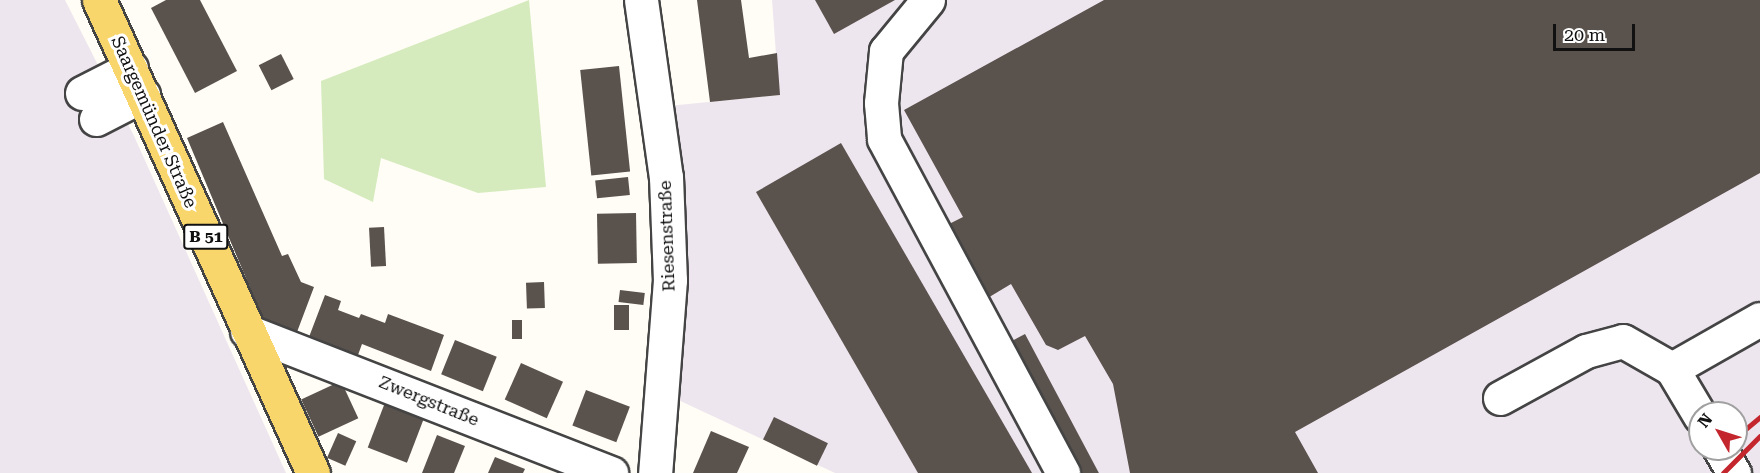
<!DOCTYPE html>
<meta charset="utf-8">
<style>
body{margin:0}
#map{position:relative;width:1760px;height:473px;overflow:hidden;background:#fffdf5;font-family:"Roboto Serif",serif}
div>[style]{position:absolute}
.industrial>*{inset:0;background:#eee6ef}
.green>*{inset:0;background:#d5ebbd}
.building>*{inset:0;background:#5a524d;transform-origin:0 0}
.roads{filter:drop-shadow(2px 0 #444) drop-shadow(-2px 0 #444) drop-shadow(0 2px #444) drop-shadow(0 -2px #444)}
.minor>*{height:33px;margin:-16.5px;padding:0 16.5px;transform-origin:16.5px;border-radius:16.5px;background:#fff}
.major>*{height:33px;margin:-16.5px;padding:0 16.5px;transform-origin:16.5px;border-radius:16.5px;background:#f9d66b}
.rail>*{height:4.5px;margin:-2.25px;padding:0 2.25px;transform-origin:2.25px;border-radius:2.25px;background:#c4262e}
span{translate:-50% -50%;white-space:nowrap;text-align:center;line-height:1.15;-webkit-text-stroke:6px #fff;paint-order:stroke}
.shield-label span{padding:2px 4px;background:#fff;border:2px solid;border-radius:4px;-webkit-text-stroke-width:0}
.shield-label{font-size:16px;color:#111;font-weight:700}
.street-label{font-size:18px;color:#111}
.north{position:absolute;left:1688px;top:401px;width:60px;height:60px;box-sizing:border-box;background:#fff;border:2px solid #a0a0a0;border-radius:50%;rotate:309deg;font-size:16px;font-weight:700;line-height:24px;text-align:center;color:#111}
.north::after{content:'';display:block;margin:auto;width:21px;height:27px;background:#c4262e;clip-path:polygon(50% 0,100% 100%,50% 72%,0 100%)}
.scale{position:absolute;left:1553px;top:24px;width:82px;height:27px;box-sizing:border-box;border:3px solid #111;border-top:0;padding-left:8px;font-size:18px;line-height:21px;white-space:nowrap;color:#111;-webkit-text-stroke:4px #fff;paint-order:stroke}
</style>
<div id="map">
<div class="industrial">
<i style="clip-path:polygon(0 0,65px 0,134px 136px,286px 473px,0 473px)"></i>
<i style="clip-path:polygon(evenodd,772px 0,1760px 0,1760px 473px,835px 473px,661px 392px,658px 107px,779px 95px,772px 0,1700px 413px,1736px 413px,1736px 449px,1700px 449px,1700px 413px)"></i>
</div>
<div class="green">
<i style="clip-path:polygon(529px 0,546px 187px,478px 193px,381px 158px,373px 202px,324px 179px,321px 81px)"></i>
</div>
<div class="building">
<i style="clip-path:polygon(166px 0,200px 0,237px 71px,195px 93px,151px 8px)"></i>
<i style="clip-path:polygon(697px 0,741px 0,749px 58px,777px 53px,780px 95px,710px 102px)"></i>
<i style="clip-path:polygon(815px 0,895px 0,834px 34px)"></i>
<i style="clip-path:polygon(1104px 0,1760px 0,1760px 173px,1295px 432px,1318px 473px,1130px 473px,1113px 384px,1085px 336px,1058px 350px,1046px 345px,1011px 284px,986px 299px,943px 227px,963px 217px,904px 110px)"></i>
<i style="left:281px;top:54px;width:28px;height:25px;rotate:63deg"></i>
<i style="left:619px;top:66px;width:106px;height:39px;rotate:84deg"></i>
<i style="clip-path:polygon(223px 122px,282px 256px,288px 254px,301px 282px,314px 287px,297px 332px,264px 321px,187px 138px)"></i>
<i style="clip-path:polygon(841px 143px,1032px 473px,918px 473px,756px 192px)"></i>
<i style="left:628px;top:177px;width:18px;height:33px;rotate:84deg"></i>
<i style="left:636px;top:213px;width:50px;height:39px;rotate:89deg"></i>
<i style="left:384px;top:227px;width:39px;height:15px;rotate:87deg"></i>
<i style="left:544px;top:282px;width:26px;height:18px;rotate:88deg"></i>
<i style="left:620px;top:290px;width:25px;height:12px;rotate:7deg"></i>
<i style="clip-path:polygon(325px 295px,341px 301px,338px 310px,359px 318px,361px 314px,385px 323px,388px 314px,444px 335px,431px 371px,362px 344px,358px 355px,309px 337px)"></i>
<i style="left:614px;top:305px;width:15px;height:25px"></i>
<i style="left:512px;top:320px;width:10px;height:19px"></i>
<i style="left:1025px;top:334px;width:158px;height:25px;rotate:62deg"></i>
<i style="left:455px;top:340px;width:45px;height:37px;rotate:22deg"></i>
<i style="left:521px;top:363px;width:46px;height:40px;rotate:24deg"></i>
<i style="left:341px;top:381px;width:41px;height:44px;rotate:65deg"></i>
<i style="left:586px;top:390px;width:47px;height:38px;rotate:21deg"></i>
<i style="left:386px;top:400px;width:42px;height:51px;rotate:21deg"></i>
<i style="left:774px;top:417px;width:60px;height:25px;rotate:26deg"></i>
<i style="clip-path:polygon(711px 431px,749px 447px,737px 473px,693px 473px)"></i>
<i style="left:338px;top:433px;width:20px;height:27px;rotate:24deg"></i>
<i style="clip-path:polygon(437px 435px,465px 446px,454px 473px,422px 473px)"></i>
<i style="clip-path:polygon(495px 457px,525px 469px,523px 473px,488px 473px)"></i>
</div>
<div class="roads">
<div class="minor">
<i style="left:641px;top:0;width:179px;rotate:82deg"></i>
<i style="left:666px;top:177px;width:103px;rotate:87.8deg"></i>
<i style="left:670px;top:280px;width:194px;rotate:94.4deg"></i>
<i style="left:928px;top:0;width:66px;rotate:129.5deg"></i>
<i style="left:886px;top:51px;width:52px;rotate:95.5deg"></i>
<i style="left:881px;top:103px;width:36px;rotate:85deg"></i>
<i style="left:884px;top:139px;width:379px;rotate:61.8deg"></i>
<i style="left:82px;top:93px;width:55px;rotate:-27deg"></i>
<i style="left:96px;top:119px;width:53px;rotate:-27.1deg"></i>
<i style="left:247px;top:331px;width:391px;rotate:21.3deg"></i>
<i style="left:1672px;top:369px;width:101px;rotate:-29.6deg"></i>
<i style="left:1500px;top:398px;width:98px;rotate:-28.7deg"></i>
<i style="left:1586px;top:351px;width:38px;rotate:-15deg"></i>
<i style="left:1623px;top:341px;width:56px;rotate:29.7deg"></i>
<i style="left:1672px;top:369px;width:55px;rotate:59.2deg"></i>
<i style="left:1720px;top:449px;width:28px;rotate:60deg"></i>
</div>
<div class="major">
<i style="left:99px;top:0;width:519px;rotate:65.66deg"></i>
</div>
</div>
<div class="rail">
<i style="left:1741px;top:433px;width:25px;rotate:-40deg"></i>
<i style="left:1723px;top:473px;width:52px;rotate:-45deg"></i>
</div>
<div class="shield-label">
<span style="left:206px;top:237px">B 51</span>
</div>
<div class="street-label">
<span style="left:154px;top:122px;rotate:66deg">Saargemünder Straße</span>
<span style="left:667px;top:236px;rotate:-92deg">Riesenstraße</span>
<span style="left:429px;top:401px;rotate:22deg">Zwergstraße</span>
</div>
<div class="north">N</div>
<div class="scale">20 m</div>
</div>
